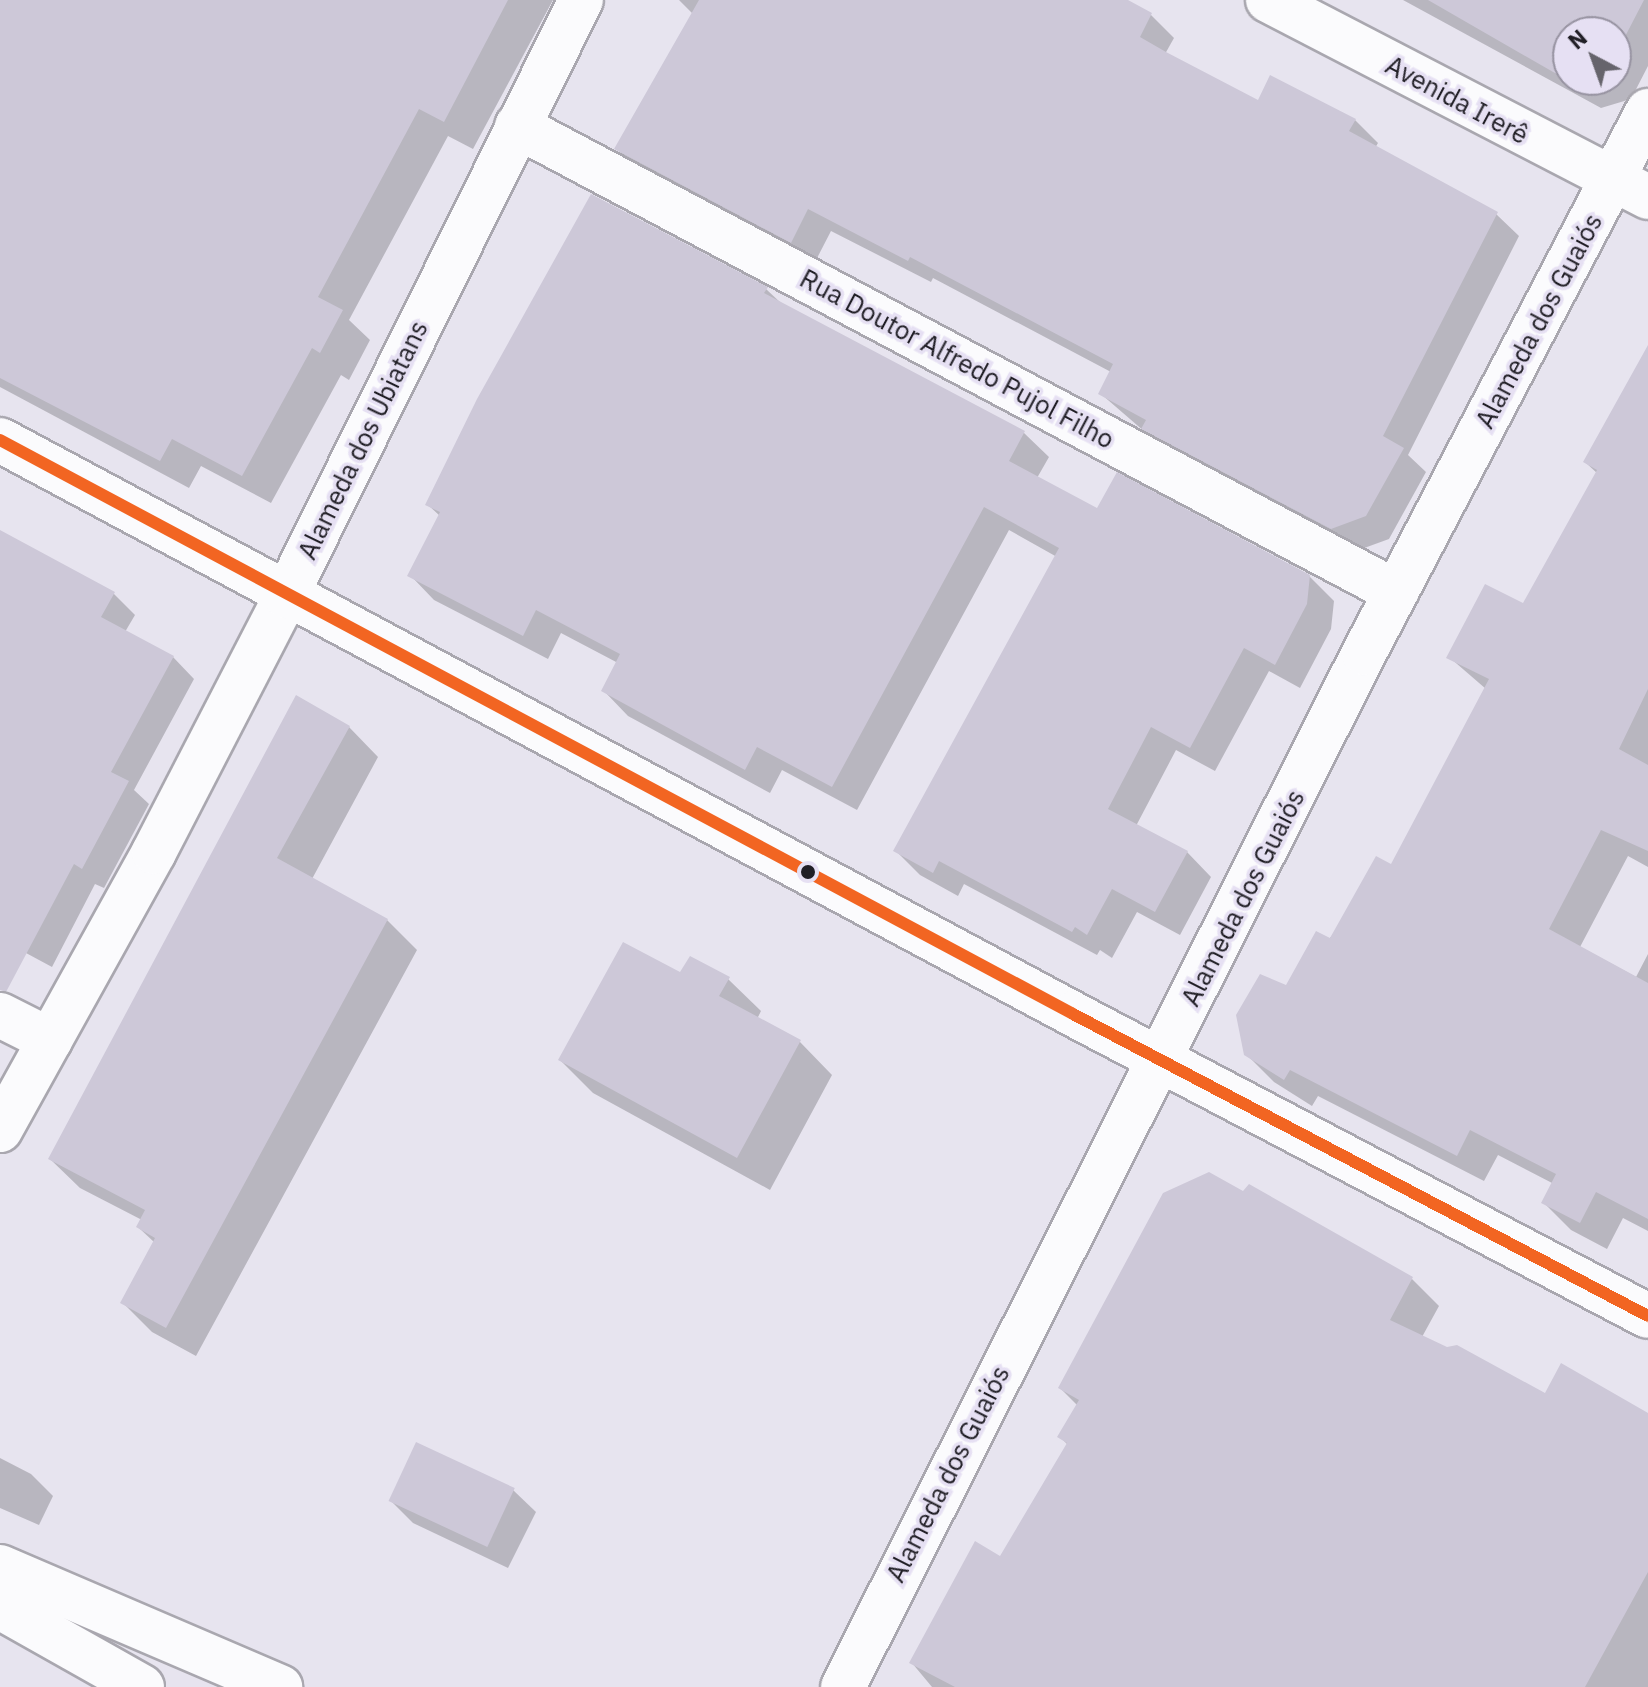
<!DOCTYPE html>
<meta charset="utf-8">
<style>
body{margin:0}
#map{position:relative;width:1648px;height:1687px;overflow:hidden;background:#e7e4ef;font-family:"IBM Plex Sans",sans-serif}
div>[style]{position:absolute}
.shadow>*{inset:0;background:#0003}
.building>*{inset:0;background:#cdc8d8;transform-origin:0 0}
.roads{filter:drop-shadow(2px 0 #a9a7af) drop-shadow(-2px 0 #a9a7af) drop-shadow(0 2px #a9a7af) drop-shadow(0 -2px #a9a7af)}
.minor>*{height:44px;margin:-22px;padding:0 22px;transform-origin:22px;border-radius:22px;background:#fbfbfd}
.tertiary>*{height:44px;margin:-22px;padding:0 22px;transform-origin:22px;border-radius:22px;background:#fbfbfd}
.trunk>*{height:44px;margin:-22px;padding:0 22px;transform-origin:22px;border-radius:22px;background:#fbfbfd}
.bus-1>*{height:12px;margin:-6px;padding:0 6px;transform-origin:6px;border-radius:6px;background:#f26522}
.dots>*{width:22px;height:22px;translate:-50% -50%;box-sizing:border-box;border:4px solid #e6e0f3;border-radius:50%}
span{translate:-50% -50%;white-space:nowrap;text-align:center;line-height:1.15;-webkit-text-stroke:7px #e6e0f3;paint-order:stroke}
.street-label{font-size:26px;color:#211f26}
.north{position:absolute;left:1552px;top:16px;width:80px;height:80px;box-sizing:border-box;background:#e6e0f3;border:2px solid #9793a1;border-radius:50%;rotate:319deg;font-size:22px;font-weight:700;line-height:32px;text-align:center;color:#211f26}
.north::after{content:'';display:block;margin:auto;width:28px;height:36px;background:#66646c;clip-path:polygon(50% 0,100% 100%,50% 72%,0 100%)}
</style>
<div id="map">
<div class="shadow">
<i style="clip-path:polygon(0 0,553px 0,473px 149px,448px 136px,349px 320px,370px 340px,349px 380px,341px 375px,271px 503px,201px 466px,189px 488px,0 387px)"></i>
<i style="clip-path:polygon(679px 0,1124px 0,1151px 15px,1174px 38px,1165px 54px,1259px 103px,1355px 120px,1378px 143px,1375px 148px,1496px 214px,1519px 236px,1408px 455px,1426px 472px,1389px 539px,1356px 551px,1167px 451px,1101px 394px,1111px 372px,933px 278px,931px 282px,831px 231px,814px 264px,639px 172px,617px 149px,693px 14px)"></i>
<i style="clip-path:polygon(evenodd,1403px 0,1648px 0,1648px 66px,1631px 99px,1601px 108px,1403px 0,1568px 32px,1616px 32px,1616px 80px,1568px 80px,1568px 32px)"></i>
<i style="clip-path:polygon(766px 289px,783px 305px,1024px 433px,1049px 457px,1037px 478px,1098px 511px,1309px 576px,1334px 601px,1331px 629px,1300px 688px,1269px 671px,1215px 771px,1176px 750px,1136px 826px,1187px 852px,1211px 877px,1180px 935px,1137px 912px,1112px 958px,1100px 950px,1097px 955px,964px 884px,958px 896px,920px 875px,896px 851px,1057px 557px,1009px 530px,857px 810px,782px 770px,770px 793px,628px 716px,604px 691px,618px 663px,561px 633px,548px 659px,434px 600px,410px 575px,440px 516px,427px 504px)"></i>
<i style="clip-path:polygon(1648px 349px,1648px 867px,1628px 856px,1580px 947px,1636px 977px,1648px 954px,1648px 1231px,1623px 1218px,1607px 1249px,1571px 1230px,1544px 1203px,1554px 1184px,1498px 1155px,1484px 1181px,1318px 1096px,1312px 1106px,1274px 1082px,1246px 1054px,1287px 987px,1392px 867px,1486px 689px,1449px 657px,1524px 606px,1598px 474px,1585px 462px)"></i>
<i style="clip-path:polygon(0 534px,114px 594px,135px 615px,125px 632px,173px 657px,194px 679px,134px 790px,149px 804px,104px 888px,95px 884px,52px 967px,0 939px)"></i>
<i style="clip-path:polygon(349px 727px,378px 757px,312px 879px,387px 920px,417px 950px,196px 1356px,152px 1332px,123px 1303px,155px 1243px,138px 1227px,142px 1220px,80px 1188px,50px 1159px)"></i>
<i style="clip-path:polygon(681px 975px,728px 979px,761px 1011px,757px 1019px,800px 1042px,832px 1075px,770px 1190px,593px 1093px,560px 1060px)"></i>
<i style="clip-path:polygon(1412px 1279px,1439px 1306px,1422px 1337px,1546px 1396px,1648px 1415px,1648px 1687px,932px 1687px,912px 1663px,1001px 1559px,1068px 1445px,1060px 1437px,1078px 1406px,1060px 1388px)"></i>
<i style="clip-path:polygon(0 1458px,31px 1474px,53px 1496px,39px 1525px,0 1508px)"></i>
<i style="clip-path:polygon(513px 1490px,536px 1512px,508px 1568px,413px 1523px,390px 1500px)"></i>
</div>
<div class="building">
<i style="clip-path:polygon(0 0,508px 0,444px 122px,419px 109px,318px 297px,343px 310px,320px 353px,312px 348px,242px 476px,172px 439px,160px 461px,0 378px)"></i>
<i style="clip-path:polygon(699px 0,1128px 0,1152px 13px,1140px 37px,1166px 52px,1258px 100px,1270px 75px,1356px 119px,1349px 131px,1498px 212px,1383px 436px,1404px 448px,1366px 516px,1331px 529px,1141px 429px,1146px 420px,1098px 394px,1113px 364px,910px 257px,908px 261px,808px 209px,791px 243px,614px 149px)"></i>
<i style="clip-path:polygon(1428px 0,1644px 0,1616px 54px,1616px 32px,1568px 32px,1568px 80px,1585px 80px,1574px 84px)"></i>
<i style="clip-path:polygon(591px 194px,768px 287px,764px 293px,1025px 431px,1009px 461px,1097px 508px,1117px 472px,1310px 575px,1307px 604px,1275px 665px,1244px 648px,1190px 748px,1151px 727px,1108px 809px,1188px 851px,1155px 912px,1112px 889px,1087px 935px,1075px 927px,1072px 932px,939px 861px,933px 873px,893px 851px,1059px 548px,984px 507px,832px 787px,757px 747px,745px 770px,601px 691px,620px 654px,536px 610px,523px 636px,407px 576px,440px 512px,425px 505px,477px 399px)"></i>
<i style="clip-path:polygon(1648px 345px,1648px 689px,1619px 749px,1648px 765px,1648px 851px,1601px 830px,1549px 929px,1648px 983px,1648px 1219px,1596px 1192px,1580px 1223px,1541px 1203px,1556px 1174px,1470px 1130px,1457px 1156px,1290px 1070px,1284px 1080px,1244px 1055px,1236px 1015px,1260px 974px,1286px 985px,1316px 931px,1330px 938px,1376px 856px,1391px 864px,1489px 679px,1446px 658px,1485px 584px,1523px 603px,1597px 470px,1583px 462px)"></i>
<i style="clip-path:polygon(0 530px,115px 592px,101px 617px,174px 656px,111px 772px,129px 781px,82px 869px,74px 864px,6px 992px,0 990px)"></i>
<i style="clip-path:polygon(296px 695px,350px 726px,277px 858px,388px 919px,166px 1328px,120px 1303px,155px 1238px,136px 1227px,145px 1210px,48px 1159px)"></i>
<i style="clip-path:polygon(623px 942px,680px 972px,690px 956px,730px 977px,719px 996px,801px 1040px,737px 1158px,558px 1060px)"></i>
<i style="clip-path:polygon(1209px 1172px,1243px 1191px,1249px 1184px,1413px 1277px,1390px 1320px,1447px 1347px,1457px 1345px,1545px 1393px,1561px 1363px,1648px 1413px,1648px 1572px,1585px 1687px,955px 1687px,909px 1663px,975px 1541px,1000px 1556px,1067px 1443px,1057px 1437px,1079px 1400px,1058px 1388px,1163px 1193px)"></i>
<i style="left:416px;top:1442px;width:109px;height:65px;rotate:25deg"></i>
</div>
<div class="roads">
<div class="minor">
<i style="left:1268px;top:0;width:428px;rotate:27.4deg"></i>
<i style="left:517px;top:126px;width:995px;rotate:27.93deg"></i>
<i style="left:0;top:1015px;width:56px;rotate:26.6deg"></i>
<i style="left:0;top:1130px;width:318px;rotate:-61deg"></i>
<i style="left:154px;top:852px;width:288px;rotate:-62.7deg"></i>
<i style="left:286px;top:596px;width:665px;rotate:-63.67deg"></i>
<i style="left:843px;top:1687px;width:1158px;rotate:-63.26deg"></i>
<i style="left:1364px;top:653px;width:612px;rotate:-62.35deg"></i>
</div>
<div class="tertiary">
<i style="left:0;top:440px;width:1217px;rotate:28.14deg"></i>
<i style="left:1073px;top:1014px;width:649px;rotate:27.71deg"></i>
</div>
<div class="trunk">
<i style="left:0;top:1567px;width:305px;rotate:23.2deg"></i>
<i style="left:0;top:1607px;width:163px;rotate:29.4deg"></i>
</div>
</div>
<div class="bus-1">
<i style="left:0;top:440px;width:1217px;rotate:28.14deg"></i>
<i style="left:1073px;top:1014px;width:649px;rotate:27.71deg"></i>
</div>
<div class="dots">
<i style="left:808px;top:872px;background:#211f26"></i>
</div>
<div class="street-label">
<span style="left:1457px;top:100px;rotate:28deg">Avenida Irerê</span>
<span style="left:1539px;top:321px;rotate:-62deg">Alameda dos Guaiós</span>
<span style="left:957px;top:359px;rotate:28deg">Rua Doutor Alfredo Pujol Filho</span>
<span style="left:363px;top:440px;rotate:-64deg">Alameda dos Ubiatans</span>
<span style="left:1243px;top:898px;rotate:-63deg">Alameda dos Guaiós</span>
<span style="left:948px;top:1474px;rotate:-63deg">Alameda dos Guaiós</span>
</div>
<div class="north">N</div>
</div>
